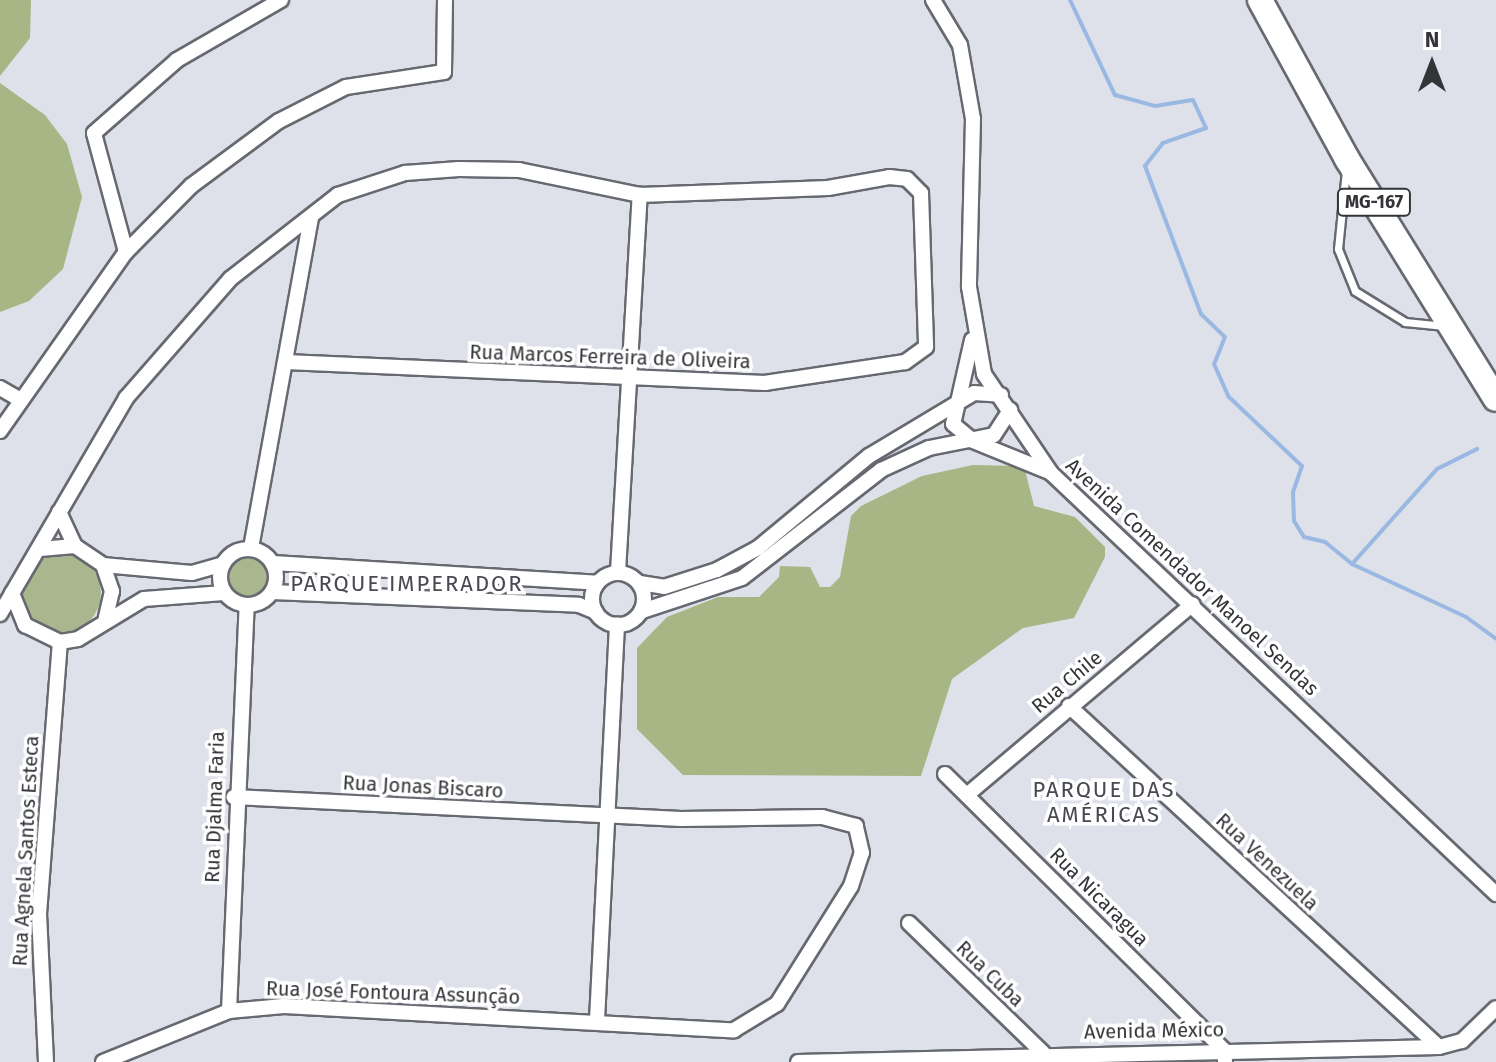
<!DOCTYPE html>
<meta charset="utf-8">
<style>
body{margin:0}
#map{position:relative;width:1496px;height:1062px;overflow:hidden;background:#dee0ea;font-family:"Fira Sans",sans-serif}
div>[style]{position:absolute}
.green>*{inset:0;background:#aab68e}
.round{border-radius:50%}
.forest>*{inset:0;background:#a7b685}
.stream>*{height:4px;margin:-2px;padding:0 2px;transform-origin:2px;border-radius:2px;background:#9ab9e2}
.roads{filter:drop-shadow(2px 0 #676971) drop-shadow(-2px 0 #676971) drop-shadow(0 2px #676971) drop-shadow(0 -2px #676971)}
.lane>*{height:7px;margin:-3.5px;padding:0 3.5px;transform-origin:3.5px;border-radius:3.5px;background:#fff}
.street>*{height:14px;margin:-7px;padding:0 7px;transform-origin:7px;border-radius:7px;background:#fff}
.street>.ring{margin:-7px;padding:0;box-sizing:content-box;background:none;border:14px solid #fff;border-radius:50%}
.primary>*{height:24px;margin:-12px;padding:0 12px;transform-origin:12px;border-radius:12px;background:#fff}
span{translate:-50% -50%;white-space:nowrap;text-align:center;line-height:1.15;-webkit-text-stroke:7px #fff;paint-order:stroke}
.shield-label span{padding:2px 6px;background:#fff;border:2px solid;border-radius:6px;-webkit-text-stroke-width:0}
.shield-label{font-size:18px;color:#333438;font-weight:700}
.street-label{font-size:20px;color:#333438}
.neighbourhood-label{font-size:22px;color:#484951;letter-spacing:2px}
.north{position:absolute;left:1392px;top:24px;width:80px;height:80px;-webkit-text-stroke:6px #fff;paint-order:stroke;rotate:0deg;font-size:22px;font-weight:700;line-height:32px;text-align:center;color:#333438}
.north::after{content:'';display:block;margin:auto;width:28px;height:36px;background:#333438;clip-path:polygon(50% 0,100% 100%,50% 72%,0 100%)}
</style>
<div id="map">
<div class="green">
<i class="round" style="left:21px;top:553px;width:80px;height:80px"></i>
<i class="round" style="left:227px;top:557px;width:40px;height:40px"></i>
</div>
<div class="forest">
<i style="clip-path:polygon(0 0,31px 0,30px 38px,0 76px)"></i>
<i style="clip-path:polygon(0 83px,45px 115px,67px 144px,82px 197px,63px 269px,29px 301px,0 312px)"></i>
<i style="clip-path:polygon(973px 465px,1024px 466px,1034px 506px,1075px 517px,1105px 547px,1105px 557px,1074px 618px,1023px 628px,952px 679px,921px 776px,683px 775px,637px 729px,637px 648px,667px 617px,718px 597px,759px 597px,779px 577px,780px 566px,810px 567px,820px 587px,830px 587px,840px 577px,851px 516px,861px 506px,922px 476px)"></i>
</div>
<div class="stream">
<i style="left:1070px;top:0;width:105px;rotate:64.7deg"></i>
<i style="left:1115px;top:95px;width:41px;rotate:15.4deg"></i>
<i style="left:1155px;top:106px;width:38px;rotate:-9deg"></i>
<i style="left:1193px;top:100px;width:31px;rotate:65deg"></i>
<i style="left:1206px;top:128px;width:46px;rotate:160.8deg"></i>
<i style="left:1163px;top:143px;width:29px;rotate:128deg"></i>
<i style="left:1145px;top:166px;width:158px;rotate:69.3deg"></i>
<i style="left:1201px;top:314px;width:33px;rotate:44deg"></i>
<i style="left:1225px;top:337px;width:29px;rotate:112deg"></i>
<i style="left:1214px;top:364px;width:36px;rotate:66deg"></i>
<i style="left:1229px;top:397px;width:100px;rotate:43.4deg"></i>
<i style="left:1302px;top:466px;width:28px;rotate:109deg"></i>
<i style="left:1293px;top:492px;width:29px;rotate:88deg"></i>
<i style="left:1294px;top:521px;width:19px;rotate:58deg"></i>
<i style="left:1304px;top:537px;width:22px;rotate:13deg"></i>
<i style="left:1325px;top:542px;width:35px;rotate:39deg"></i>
<i style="left:1352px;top:564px;width:126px;rotate:24.9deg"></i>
<i style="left:1466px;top:617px;width:37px;rotate:36deg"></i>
<i style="left:1352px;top:564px;width:127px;rotate:-48.2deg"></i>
<i style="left:1437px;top:469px;width:45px;rotate:-26.6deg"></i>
</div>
<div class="roads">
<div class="lane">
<i style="left:1346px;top:170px;width:79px;rotate:95.8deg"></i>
<i style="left:1338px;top:249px;width:45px;rotate:68deg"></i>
<i style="left:1355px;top:291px;width:59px;rotate:31.8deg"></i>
<i style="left:1405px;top:322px;width:40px;rotate:5.7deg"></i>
</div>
<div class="street">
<i style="left:933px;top:0;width:52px;rotate:59deg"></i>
<i style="left:960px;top:45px;width:75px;rotate:80deg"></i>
<i style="left:973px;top:119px;width:168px;rotate:91.4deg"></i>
<i style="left:969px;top:287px;width:88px;rotate:80.2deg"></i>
<i style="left:984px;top:374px;width:120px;rotate:55.9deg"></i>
<i style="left:1051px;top:473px;width:613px;rotate:43.41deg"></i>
<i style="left:126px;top:252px;width:123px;rotate:-105.1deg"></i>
<i style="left:94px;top:133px;width:111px;rotate:-41.3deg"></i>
<i style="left:177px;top:60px;width:120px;rotate:-30deg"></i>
<i style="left:972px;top:340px;width:86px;rotate:102.7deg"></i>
<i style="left:953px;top:424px;width:26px;rotate:40deg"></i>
<i style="left:973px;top:441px;width:80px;rotate:22.1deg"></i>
<i style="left:0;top:388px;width:22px;rotate:30deg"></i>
<i style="left:0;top:431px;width:219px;rotate:-54.9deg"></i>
<i style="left:126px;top:252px;width:93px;rotate:-45.4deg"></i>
<i style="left:191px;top:186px;width:109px;rotate:-36.5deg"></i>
<i style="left:279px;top:121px;width:75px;rotate:-26.9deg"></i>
<i style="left:346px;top:87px;width:99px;rotate:-8.7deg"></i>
<i style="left:444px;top:72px;width:72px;rotate:-89.2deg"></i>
<i style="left:59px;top:512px;width:38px;rotate:65deg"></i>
<i style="left:251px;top:548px;width:336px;rotate:-79.7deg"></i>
<i style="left:40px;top:549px;width:35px;rotate:-5deg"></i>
<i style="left:75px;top:546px;width:34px;rotate:34deg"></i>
<i style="left:103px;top:565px;width:28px;rotate:71deg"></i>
<i style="left:112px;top:591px;width:28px;rotate:103deg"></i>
<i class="ring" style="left:220px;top:549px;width:42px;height:42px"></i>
<i style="left:273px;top:563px;width:325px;rotate:3.5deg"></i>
<i style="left:103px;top:565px;width:89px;rotate:5.1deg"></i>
<i style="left:192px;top:573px;width:32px;rotate:-16deg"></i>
<i style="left:618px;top:572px;width:378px;rotate:-86.7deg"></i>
<i class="ring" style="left:592px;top:573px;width:38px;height:38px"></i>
<i style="left:640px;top:583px;width:24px;rotate:9deg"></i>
<i style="left:664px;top:587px;width:56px;rotate:-17.8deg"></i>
<i style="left:717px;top:570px;width:47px;rotate:-28.2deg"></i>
<i style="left:758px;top:548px;width:144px;rotate:-39.7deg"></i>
<i style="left:869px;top:456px;width:122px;rotate:-31deg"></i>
<i style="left:974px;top:393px;width:27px;rotate:4deg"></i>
<i style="left:272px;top:592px;width:307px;rotate:2.4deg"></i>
<i style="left:579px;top:605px;width:18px;rotate:22deg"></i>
<i style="left:12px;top:593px;width:35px;rotate:68deg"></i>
<i style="left:25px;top:625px;width:39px;rotate:26deg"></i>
<i style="left:60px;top:642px;width:18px;rotate:-9deg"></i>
<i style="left:78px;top:639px;width:77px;rotate:-31.2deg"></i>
<i style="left:144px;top:599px;width:80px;rotate:-4.3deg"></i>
<i style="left:642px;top:611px;width:105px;rotate:-18.3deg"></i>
<i style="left:742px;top:578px;width:176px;rotate:-37.8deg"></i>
<i style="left:881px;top:470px;width:53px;rotate:-24.6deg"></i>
<i style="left:929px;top:448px;width:66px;rotate:-11.3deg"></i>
<i style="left:994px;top:435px;width:30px;rotate:-57deg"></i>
<i style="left:0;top:614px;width:250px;rotate:-59.7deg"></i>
<i style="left:126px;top:398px;width:158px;rotate:-48.8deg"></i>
<i style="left:230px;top:279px;width:137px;rotate:-37.9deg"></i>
<i style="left:338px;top:195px;width:71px;rotate:-18.2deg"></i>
<i style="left:405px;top:173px;width:54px;rotate:-4.2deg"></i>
<i style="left:459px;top:169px;width:60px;rotate:1deg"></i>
<i style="left:519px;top:170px;width:124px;rotate:11.7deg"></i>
<i style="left:640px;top:195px;width:188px;rotate:-2.1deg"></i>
<i style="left:828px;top:188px;width:62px;rotate:-10.2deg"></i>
<i style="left:889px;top:177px;width:18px;rotate:6deg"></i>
<i style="left:907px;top:179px;width:20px;rotate:45deg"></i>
<i style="left:921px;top:193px;width:154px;rotate:88.1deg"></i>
<i style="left:926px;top:347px;width:26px;rotate:144deg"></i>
<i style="left:905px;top:362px;width:142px;rotate:171.5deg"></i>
<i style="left:765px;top:383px;width:480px;rotate:-177.5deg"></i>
<i style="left:1069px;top:706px;width:503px;rotate:42.66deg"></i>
<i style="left:945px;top:774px;width:392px;rotate:44.7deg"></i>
<i style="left:1224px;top:1050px;width:12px;rotate:85deg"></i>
<i style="left:968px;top:794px;width:294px;rotate:-40.2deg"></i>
<i style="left:909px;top:923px;width:187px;rotate:44.1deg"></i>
<i style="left:229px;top:1011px;width:406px;rotate:-87.5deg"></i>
<i style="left:597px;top:1020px;width:396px;rotate:-87.1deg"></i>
<i style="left:46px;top:1062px;width:148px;rotate:-92.7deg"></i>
<i style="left:39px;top:914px;width:273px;rotate:-85.6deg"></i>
<i style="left:103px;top:1062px;width:136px;rotate:-22deg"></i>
<i style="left:229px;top:1011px;width:55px;rotate:-5.2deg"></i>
<i style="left:284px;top:1006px;width:451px;rotate:3.1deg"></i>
<i style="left:734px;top:1030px;width:50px;rotate:-31.2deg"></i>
<i style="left:777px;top:1004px;width:139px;rotate:-57.9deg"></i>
<i style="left:851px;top:886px;width:35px;rotate:-72deg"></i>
<i style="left:862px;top:853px;width:28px;rotate:-103deg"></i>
<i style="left:856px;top:826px;width:35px;rotate:-165deg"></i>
<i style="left:822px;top:817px;width:141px;rotate:179.2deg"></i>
<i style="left:681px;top:819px;width:448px;rotate:-177.2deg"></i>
<i style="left:798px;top:1062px;width:641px;rotate:-1.34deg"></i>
<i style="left:1439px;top:1047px;width:24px;rotate:-15deg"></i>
<i style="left:1462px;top:1041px;width:47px;rotate:-44.1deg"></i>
</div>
<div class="primary">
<i style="left:1260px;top:0;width:181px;rotate:61.3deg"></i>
<i style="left:1347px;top:159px;width:282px;rotate:58.2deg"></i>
</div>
</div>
<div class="shield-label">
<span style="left:1374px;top:202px">MG-167</span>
</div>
<div class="street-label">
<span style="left:610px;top:357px;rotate:2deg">Rua Marcos Ferreira de Oliveira</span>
<span style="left:1192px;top:577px;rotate:43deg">Avenida Comendador Manoel Sendas</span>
<span style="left:1067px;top:682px;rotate:-40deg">Rua Chile</span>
<span style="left:423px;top:787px;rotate:3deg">Rua Jonas Biscaro</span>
<span style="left:215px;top:807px;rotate:-88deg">Rua Djalma Faria</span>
<span style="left:26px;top:851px;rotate:-87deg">Rua Agnela Santos Esteca</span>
<span style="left:1267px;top:862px;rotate:43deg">Rua Venezuela</span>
<span style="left:1099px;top:897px;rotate:45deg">Rua Nicaragua</span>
<span style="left:990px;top:974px;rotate:44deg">Rua Cuba</span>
<span style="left:393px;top:993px;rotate:2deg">Rua José Fontoura Assunção</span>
<span style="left:1154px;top:1031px;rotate:-1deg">Avenida México</span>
</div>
<div class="neighbourhood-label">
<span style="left:407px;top:584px">PARQUE IMPERADOR</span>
<span style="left:1104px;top:802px">PARQUE DAS<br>AMÉRICAS</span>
</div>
<div class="north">N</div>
</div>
